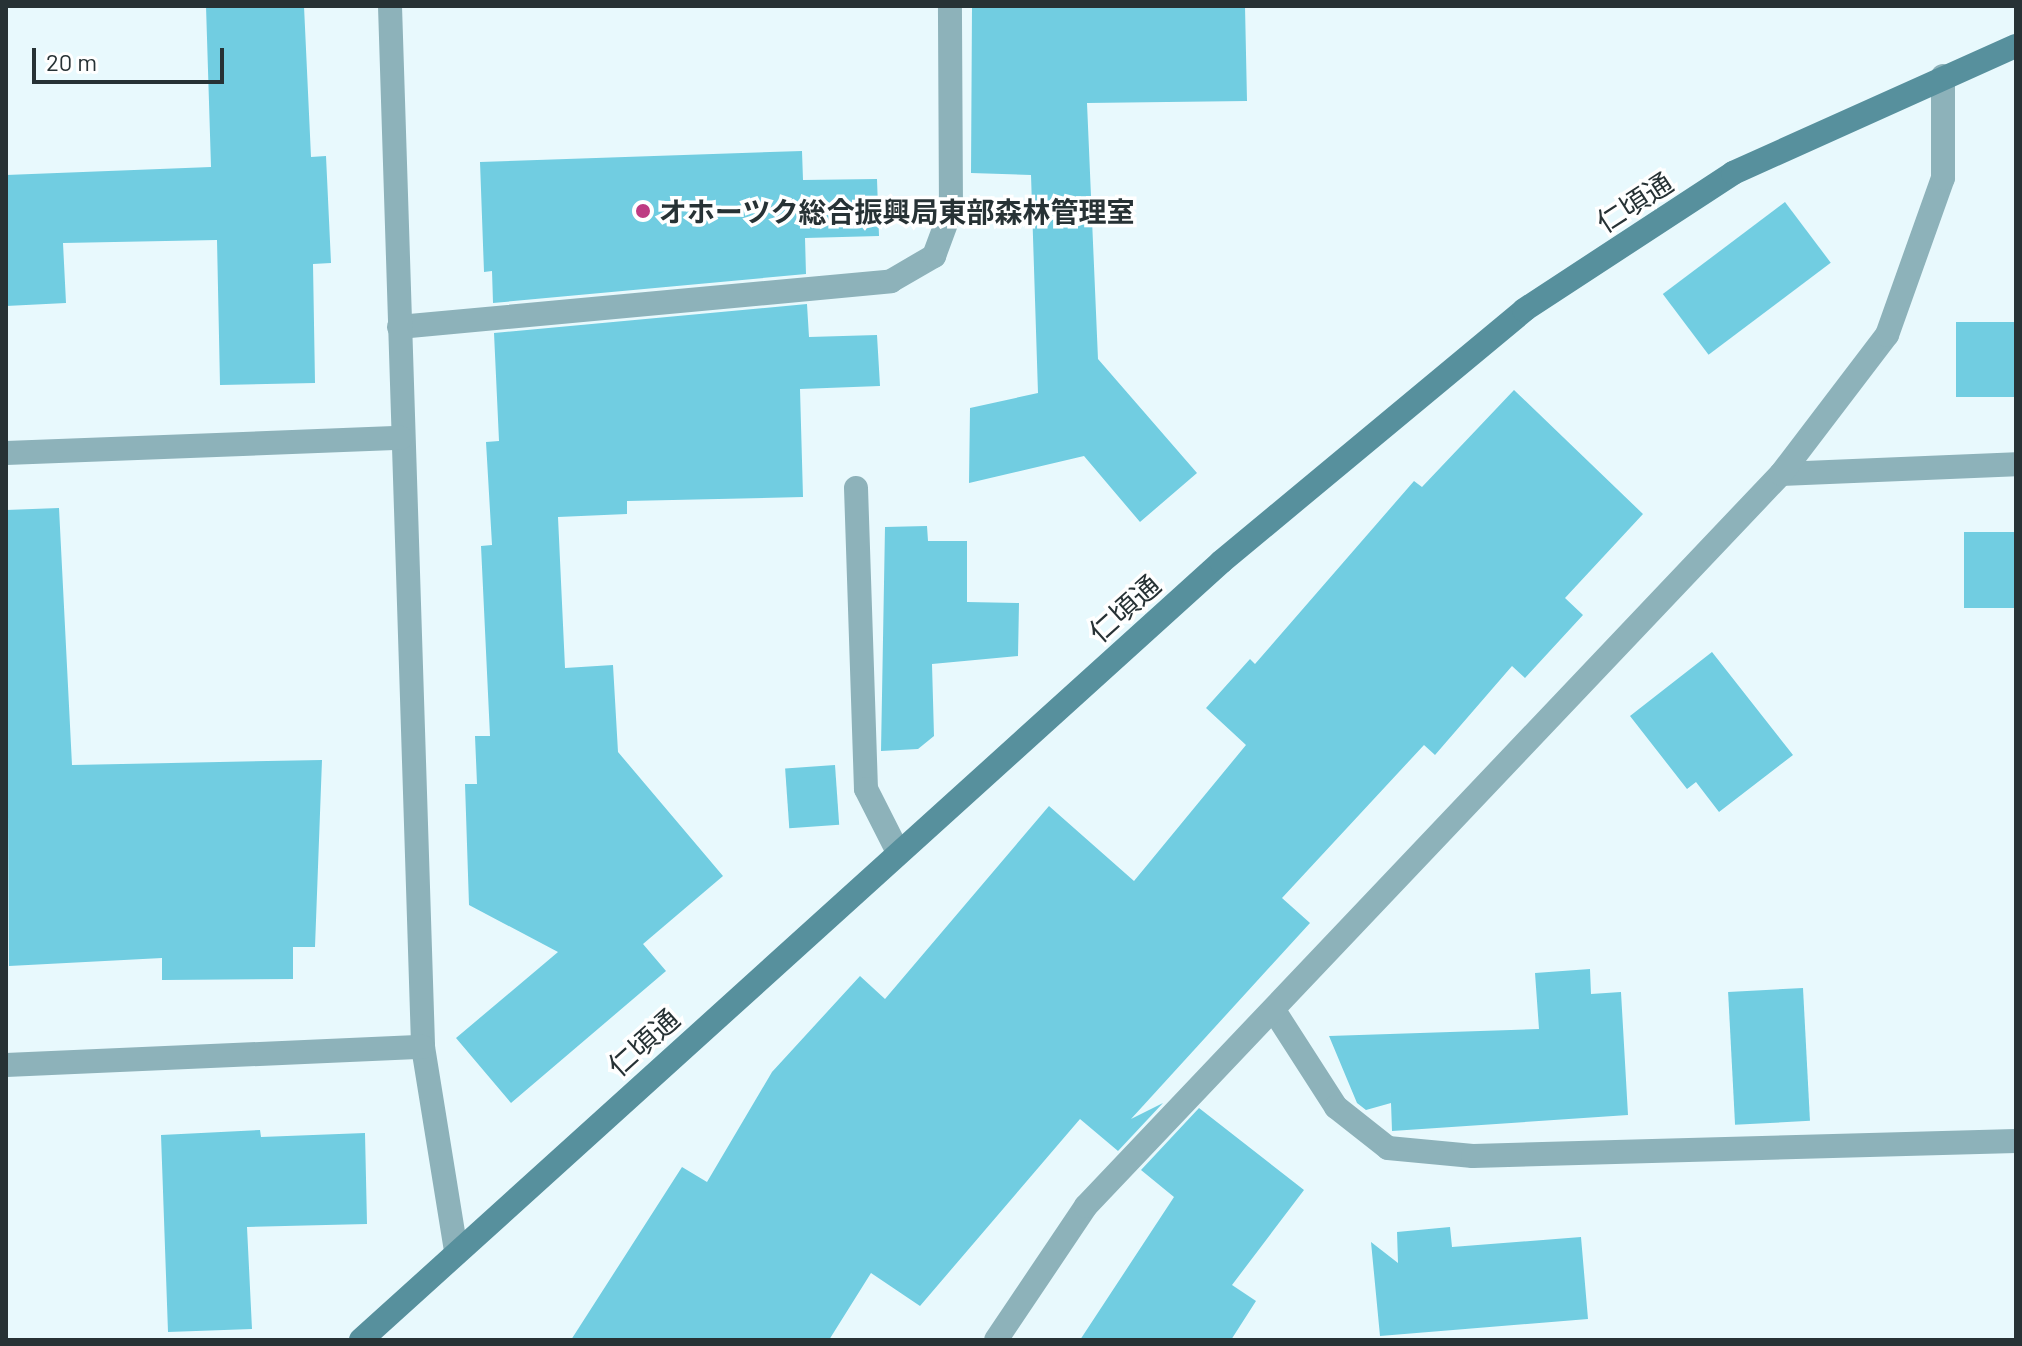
<!DOCTYPE html>
<meta charset="utf-8">
<style>
body{margin:0}
#map{position:relative;width:2022px;height:1346px;overflow:hidden;background:#e8f9fd;font-family:Barlow,"Noto Sans JP",sans-serif}
div>[style]{position:absolute}
.building>*{inset:0;background:#71cde1;transform-origin:0 0}
.lane>*{height:24px;margin:-12px;padding:0 12px;transform-origin:12px;border-radius:12px;background:#8db2ba}
.street>*{height:24px;margin:-12px;padding:0 12px;transform-origin:12px;border-radius:12px;background:#8db2ba}
.secondary>*{height:24px;margin:-12px;padding:0 12px;transform-origin:12px;border-radius:12px;background:#57909d}
.dots>*{width:22px;height:22px;translate:-50% -50%;box-sizing:border-box;border:4px solid #fff;border-radius:50%}
span{translate:-50% -50%;white-space:nowrap;text-align:center;line-height:1.15;-webkit-text-stroke:7px #fff;paint-order:stroke}
.street-label{font-size:28px;color:#273235}
.poi-label{font-size:28px;color:#273235;font-weight:700}
.left{translate:0 -50%;text-align:left}
.frame{position:absolute;inset:0;border:8px solid #273235;pointer-events:none}
.scale{position:absolute;left:32px;top:48px;width:192px;height:36px;box-sizing:border-box;border:4px solid #273235;border-top:0;padding-left:10px;font-size:24px;line-height:28px;white-space:nowrap;color:#273235;-webkit-text-stroke:6px #fff;paint-order:stroke}
</style>
<div id="map">
<div class="building">
<i style="clip-path:polygon(206px 6px,304px 6px,311px 157px,326px 156px,331px 263px,313px 264px,315px 383px,220px 385px,217px 240px,63px 243px,66px 303px,6px 306px,6px 175px,211px 167px)"></i>
<i style="clip-path:polygon(972px 6px,1245px 6px,1247px 101px,1087px 103px,1098px 359px,1197px 473px,1140px 522px,1084px 456px,969px 483px,970px 408px,1038px 393px,1031px 175px,971px 173px)"></i>
<i style="clip-path:polygon(802px 151px,803px 180px,877px 179px,879px 236px,805px 238px,806px 274px,493px 303px,492px 271px,484px 272px,480px 162px)"></i>
<i style="left:1785px;top:202px;width:76px;height:153px;rotate:53deg"></i>
<i style="clip-path:polygon(807px 304px,809px 337px,877px 335px,880px 386px,800px 389px,803px 497px,627px 501px,627px 514px,558px 517px,565px 668px,613px 665px,618px 752px,723px 876px,643px 944px,666px 971px,511px 1103px,456px 1038px,558px 952px,469px 905px,465px 784px,477px 784px,475px 736px,490px 736px,481px 546px,492px 545px,486px 442px,499px 441px,494px 333px)"></i>
<i style="left:2016px;top:322px;width:75px;height:60px;rotate:90deg"></i>
<i style="clip-path:polygon(1514px 390px,1643px 514px,1565px 598px,1583px 615px,1525px 678px,1512px 666px,1435px 755px,1424px 745px,1282px 898px,1310px 923px,1131px 1119px,1163px 1103px,1118px 1151px,1080px 1119px,920px 1306px,871px 1273px,829px 1340px,571px 1340px,682px 1167px,707px 1182px,772px 1072px,860px 976px,885px 999px,1049px 806px,1134px 881px,1246px 745px,1206px 708px,1250px 659px,1255px 664px,1414px 481px,1422px 487px)"></i>
<i style="clip-path:polygon(59px 508px,72px 765px,322px 760px,315px 947px,293px 947px,293px 979px,162px 980px,162px 958px,9px 966px,6px 510px)"></i>
<i style="clip-path:polygon(927px 526px,928px 541px,967px 541px,967px 602px,1019px 603px,1018px 656px,932px 664px,934px 736px,918px 749px,881px 751px,885px 527px)"></i>
<i style="left:2016px;top:532px;width:76px;height:52px;rotate:90deg"></i>
<i style="clip-path:polygon(1712px 652px,1793px 755px,1719px 812px,1696px 782px,1687px 789px,1630px 716px)"></i>
<i style="left:835px;top:765px;width:60px;height:50px;rotate:86deg"></i>
<i style="clip-path:polygon(1590px 969px,1591px 994px,1621px 992px,1628px 1115px,1392px 1131px,1391px 1103px,1366px 1110px,1357px 1103px,1329px 1036px,1539px 1029px,1535px 973px)"></i>
<i style="left:1803px;top:988px;width:133px;height:75px;rotate:87deg"></i>
<i style="clip-path:polygon(1199px 1108px,1304px 1190px,1232px 1285px,1256px 1301px,1231px 1340px,1080px 1340px,1174px 1197px,1141px 1170px)"></i>
<i style="clip-path:polygon(260px 1130px,261px 1137px,365px 1133px,367px 1224px,247px 1227px,252px 1329px,168px 1332px,161px 1135px)"></i>
<i style="clip-path:polygon(1450px 1227px,1452px 1247px,1581px 1237px,1588px 1319px,1380px 1336px,1371px 1242px,1398px 1263px,1397px 1232px)"></i>
</div>
<div class="lane">
<i style="left:399px;top:327px;width:494px;rotate:-5.3deg"></i>
<i style="left:891px;top:281px;width:50px;rotate:-30.2deg"></i>
<i style="left:934px;top:256px;width:49px;rotate:-69.7deg"></i>
<i style="left:951px;top:210px;width:204px;rotate:-90.3deg"></i>
<i style="left:856px;top:488px;width:301px;rotate:88.1deg"></i>
<i style="left:866px;top:789px;width:71px;rotate:63.1deg"></i>
</div>
<div class="street">
<i style="left:390px;top:6px;width:1042px;rotate:88.18deg"></i>
<i style="left:423px;top:1047px;width:207px;rotate:80.8deg"></i>
<i style="left:6px;top:453px;width:395px;rotate:-2.2deg"></i>
<i style="left:1781px;top:474px;width:235px;rotate:-2.4deg"></i>
<i style="left:1275px;top:1012px;width:113px;rotate:57.3deg"></i>
<i style="left:1336px;top:1107px;width:66px;rotate:38.3deg"></i>
<i style="left:1388px;top:1148px;width:85px;rotate:5.4deg"></i>
<i style="left:1473px;top:1156px;width:543px;rotate:-1.58deg"></i>
<i style="left:6px;top:1065px;width:417px;rotate:-2.5deg"></i>
<i style="left:996px;top:1340px;width:161px;rotate:-56.1deg"></i>
<i style="left:1086px;top:1206px;width:1009px;rotate:-46.49deg"></i>
<i style="left:1781px;top:474px;width:175px;rotate:-52.7deg"></i>
<i style="left:1887px;top:335px;width:167px;rotate:-70.4deg"></i>
<i style="left:1943px;top:178px;width:102px;rotate:-90deg"></i>
</div>
<div class="secondary">
<i style="left:361px;top:1340px;width:1160px;rotate:-42.13deg"></i>
<i style="left:1221px;top:562px;width:394px;rotate:-39.7deg"></i>
<i style="left:1524px;top:310px;width:250px;rotate:-33.2deg"></i>
<i style="left:1733px;top:173px;width:310px;rotate:-24.2deg"></i>
</div>
<div class="dots">
<i style="left:643px;top:211px;background:#be3c83"></i>
</div>
<div class="street-label">
<span style="left:1634px;top:202px;rotate:-33deg">仁頃通</span>
<span style="left:1124px;top:608px;rotate:-42deg">仁頃通</span>
<span style="left:643px;top:1042px;rotate:-42deg">仁頃通</span>
</div>
<div class="poi-label">
<span class="left" style="left:659px;top:211px">オホーツク総合振興局東部森林管理室</span>
</div>
<div class="frame"></div>
<div class="scale">20 m</div>
</div>
